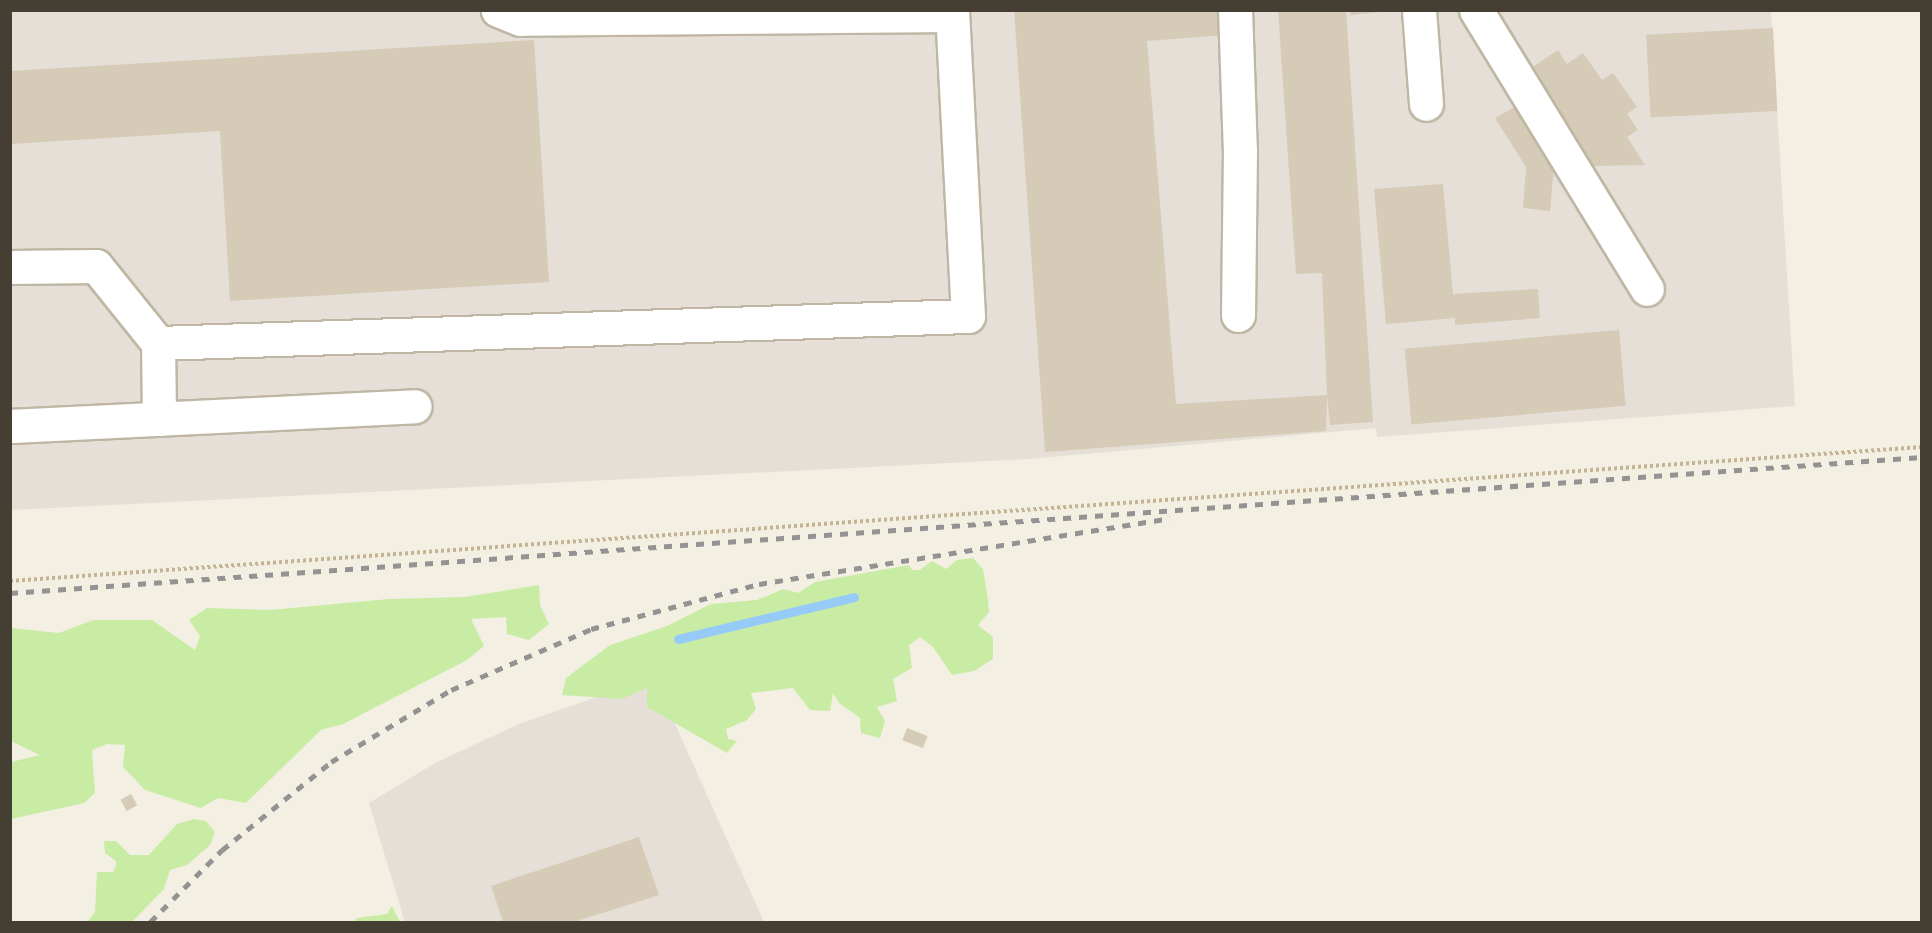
<!DOCTYPE html>
<style>
body{margin:0}
#map{position:relative;width:1932px;height:933px;overflow:hidden;background:#f3efe2;font-family:Raleway,sans-serif}
div>[style]{position:absolute}
.industrial>*{inset:0;background:#e5dfd7}
.green>*{inset:0;background:#c9eca5}
.stream>*{height:9px;margin:-4.5px;padding:0 4.5px;transform-origin:4.5px;border-radius:4.5px;background:#96cbf8}
.building>*{inset:0;background:#d5cbb6;transform-origin:0 0}
.path>*{height:4px;margin-top:-2px;transform-origin:0;background:repeating-linear-gradient(90deg,#c3b493 0 3px,transparent 0 6px)}
.roads{filter:drop-shadow(2px 0 #bfb7a4) drop-shadow(-2px 0 #bfb7a4) drop-shadow(0 2px #bfb7a4) drop-shadow(0 -2px #bfb7a4)}
.minor>*{height:33px;margin:-16.5px;padding:0 16.5px;transform-origin:16.5px;border-radius:16.5px;background:#fff}
.rail>*{height:4.5px;margin-top:-2.25px;transform-origin:0;background:repeating-linear-gradient(90deg,#939393 0 8px,transparent 0 16px)}
span{translate:-50% -50%;white-space:nowrap;text-align:center;line-height:1.15;-webkit-text-stroke:5px #fff;paint-order:stroke}
.frame{position:absolute;inset:0;border:12px solid #453e32;pointer-events:none}
</style>
<div id="map">
<div class="industrial">
<i style="clip-path:polygon(11px 11px,1457px 11px,1517px 106px,1487px 11px,1771px 11px,1795px 406px,1377px 437px,1376px 428px,1029px 459px,11px 510px)"></i>
<i style="clip-path:polygon(654px 677px,764px 922px,405px 922px,369px 803px,437px 762px,519px 724px)"></i>
</div>
<div class="green">
<i style="clip-path:polygon(973px 558px,983px 569px,988px 599px,989px 612px,978px 625px,993px 637px,993px 659px,974px 671px,952px 675px,933px 647px,920px 637px,909px 645px,912px 668px,893px 679px,897px 701px,877px 707px,885px 721px,880px 738px,861px 733px,860px 718px,839px 703px,833px 693px,830px 711px,810px 710px,793px 688px,751px 693px,756px 709px,747px 720px,726px 729px,728px 739px,737px 741px,727px 753px,647px 707px,647px 688px,622px 699px,562px 695px,566px 678px,610px 645px,667px 626px,711px 604px,757px 600px,783px 589px,798px 593px,815px 582px,909px 565px,912px 570px,920px 570px,932px 561px,946px 569px,957px 560px)"></i>
<i style="clip-path:polygon(539px 585px,540px 605px,549px 624px,529px 640px,507px 634px,506px 617px,471px 619px,484px 646px,467px 660px,343px 724px,321px 730px,246px 803px,218px 798px,201px 808px,145px 790px,123px 767px,125px 745px,107px 744px,92px 750px,95px 793px,84px 803px,11px 819px,11px 762px,40px 755px,11px 741px,11px 628px,59px 633px,93px 620px,152px 620px,195px 650px,200px 636px,189px 620px,207px 608px,270px 610px,389px 599px,465px 597px)"></i>
<i style="clip-path:polygon(194px 819px,206px 821px,215px 832px,210px 845px,187px 865px,170px 870px,164px 889px,132px 922px,87px 922px,95px 912px,97px 872px,113px 872px,116px 866px,116px 861px,105px 853px,104px 841px,116px 841px,130px 855px,149px 855px,177px 824px)"></i>
<i style="clip-path:polygon(392px 906px,400px 922px,354px 922px,357px 918px,387px 914px)"></i>
</div>
<div class="stream">
<i style="left:678px;top:639px;width:181px;rotate:-13.4deg"></i>
</div>
<div class="building">
<i style="clip-path:polygon(1014px 10px,1223px 10px,1225px 35px,1147px 41px,1176px 404px,1327px 395px,1322px 273px,1296px 274px,1278px 10px,1346px 10px,1373px 422px,1330px 425px,1327px 395px,1326px 431px,1045px 452px)"></i>
<i style="clip-path:polygon(1350px 10px,1381px 10px,1381px 12px,1350px 15px)"></i>
<i style="left:1773px;top:28px;width:83px;height:127px;rotate:87deg"></i>
<i style="clip-path:polygon(534px 40px,549px 282px,230px 301px,220px 131px,10px 144px,10px 71px)"></i>
<i style="clip-path:polygon(1558px 50px,1567px 64px,1583px 53px,1602px 80px,1613px 73px,1637px 107px,1627px 114px,1638px 130px,1627px 137px,1645px 165px,1593px 166px,1528px 70px)"></i>
<i style="clip-path:polygon(1517px 106px,1554px 166px,1550px 211px,1523px 208px,1526px 167px,1495px 118px)"></i>
<i style="clip-path:polygon(1443px 184px,1453px 294px,1538px 289px,1540px 318px,1455px 325px,1455px 318px,1386px 324px,1374px 189px)"></i>
<i style="left:1619px;top:330px;width:76px;height:215px;rotate:85deg"></i>
<i style="left:907px;top:728px;width:22px;height:13px;rotate:21deg"></i>
<i style="left:131px;top:794px;width:13px;height:12px;rotate:61deg"></i>
<i style="clip-path:polygon(639px 837px,659px 895px,574px 922px,503px 922px,491px 886px)"></i>
</div>
<div class="path">
<i style="left:10px;top:581px;width:1917px;rotate:-4.01deg"></i>
</div>
<div class="roads">
<div class="minor">
<i style="left:1235px;top:10px;width:140px;rotate:88deg"></i>
<i style="left:1240px;top:150px;width:165px;rotate:90.7deg"></i>
<i style="left:1419px;top:10px;width:94px;rotate:85.7deg"></i>
<i style="left:1476px;top:10px;width:327px;rotate:58.5deg"></i>
<i style="left:10px;top:267px;width:86px;rotate:-0.7deg"></i>
<i style="left:96px;top:266px;width:99px;rotate:51.2deg"></i>
<i style="left:158px;top:343px;width:810px;rotate:-1.91deg"></i>
<i style="left:968px;top:316px;width:301px;rotate:-93deg"></i>
<i style="left:952px;top:15px;width:432px;rotate:179.5deg"></i>
<i style="left:520px;top:19px;width:24px;rotate:-158deg"></i>
<i style="left:158px;top:343px;width:76px;rotate:89.2deg"></i>
<i style="left:10px;top:426px;width:405px;rotate:-2.8deg"></i>
</div>
</div>
<div class="rail">
<i style="left:10px;top:593px;width:1917px;rotate:-4.07deg"></i>
<i style="left:150px;top:922px;width:102px;rotate:-45deg"></i>
<i style="left:222px;top:850px;width:140px;rotate:-38.9deg"></i>
<i style="left:331px;top:762px;width:140px;rotate:-31deg"></i>
<i style="left:451px;top:690px;width:153px;rotate:-23.5deg"></i>
<i style="left:591px;top:629px;width:174px;rotate:-15deg"></i>
<i style="left:759px;top:584px;width:416px;rotate:-9.1deg"></i>
</div>
<div class="frame"></div>
</div>
